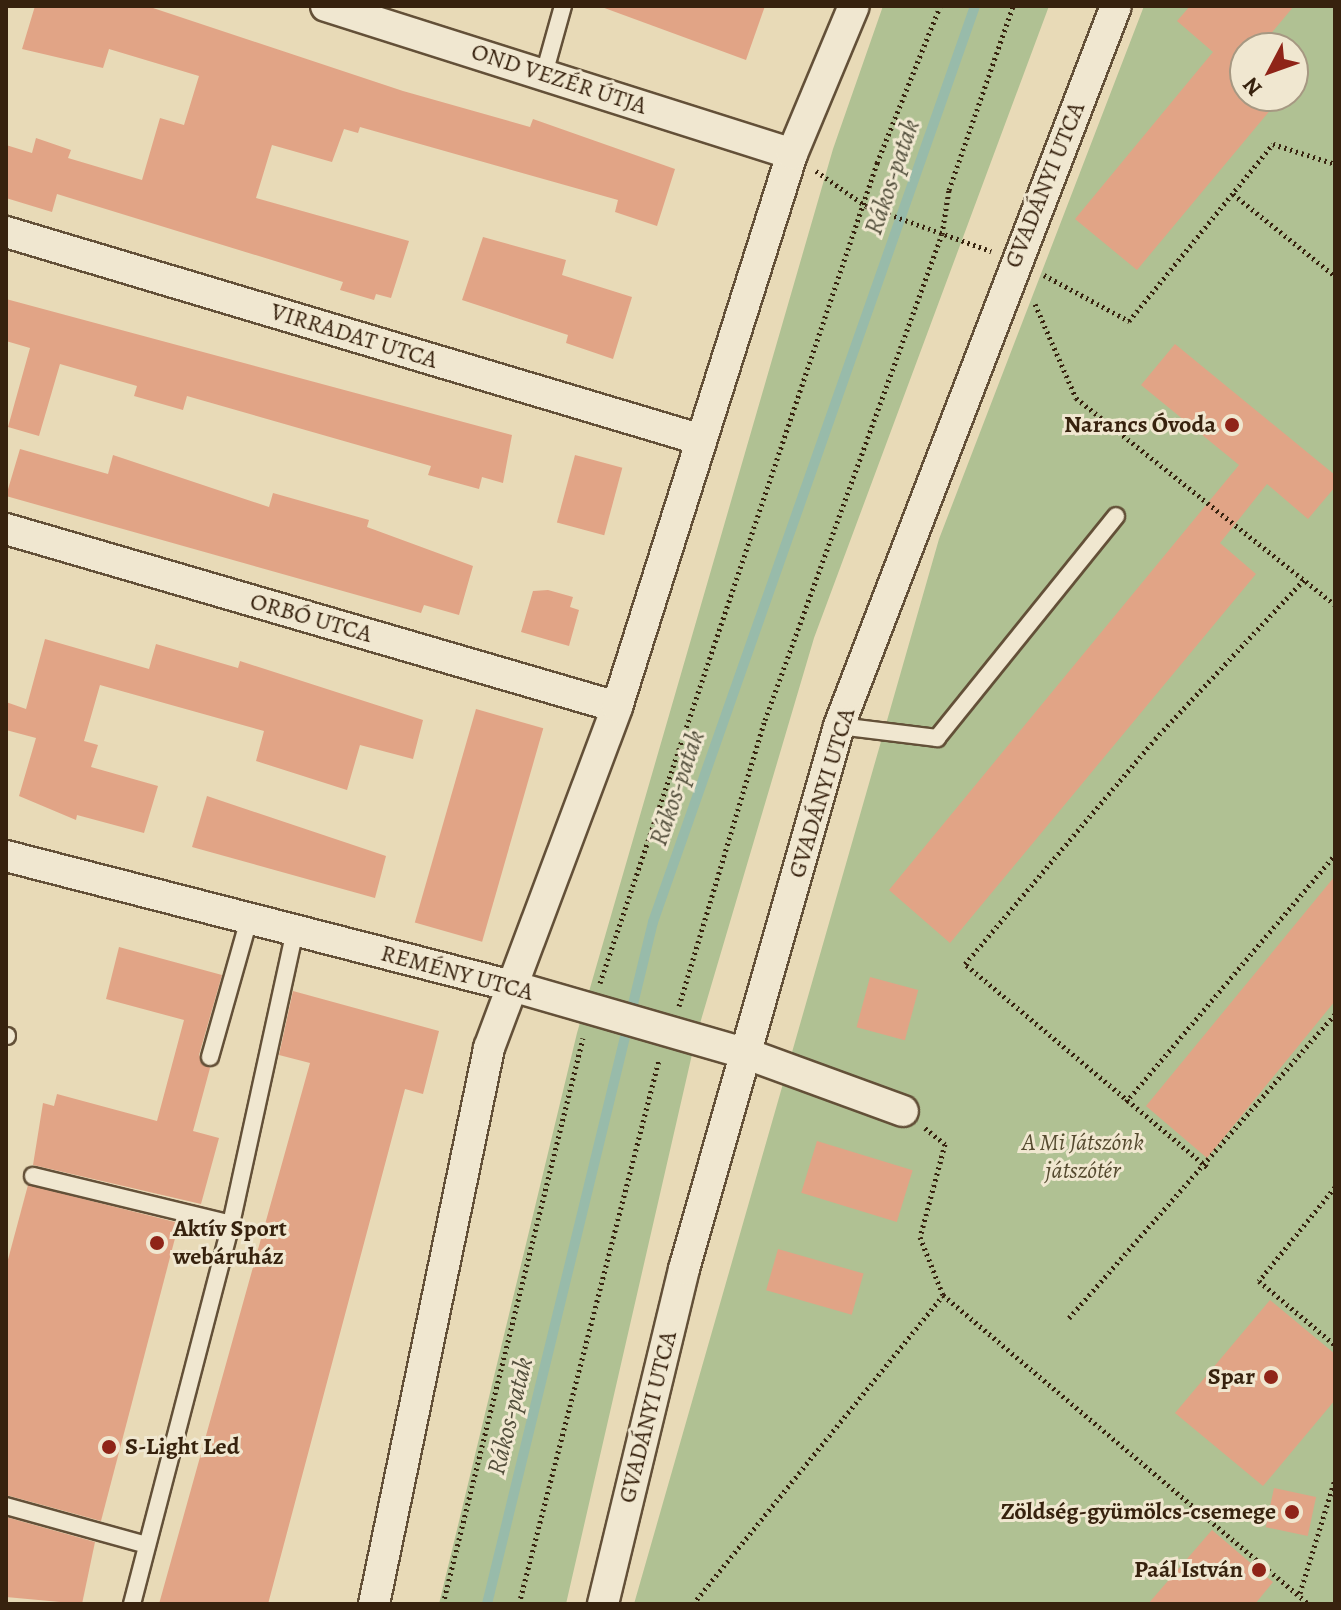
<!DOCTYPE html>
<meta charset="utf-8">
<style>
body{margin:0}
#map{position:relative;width:1341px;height:1610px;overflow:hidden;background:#e8dab7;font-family:Alegreya,serif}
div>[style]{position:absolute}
.green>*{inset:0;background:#b0c193}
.stream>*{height:10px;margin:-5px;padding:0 5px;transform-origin:5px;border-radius:5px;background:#98bbaa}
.building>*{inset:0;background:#e1a486;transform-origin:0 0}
.path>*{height:5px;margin-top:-2.5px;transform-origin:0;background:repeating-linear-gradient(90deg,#37220e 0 2px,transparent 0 6px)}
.roads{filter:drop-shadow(2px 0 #635038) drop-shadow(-2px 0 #635038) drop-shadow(0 2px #635038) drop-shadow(0 -2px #635038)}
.service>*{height:16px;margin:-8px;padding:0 8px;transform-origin:8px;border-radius:8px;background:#f0e7d0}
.minor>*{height:30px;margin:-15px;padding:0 15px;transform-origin:15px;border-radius:15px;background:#f0e7d0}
.dots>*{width:22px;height:22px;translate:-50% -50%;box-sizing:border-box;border:4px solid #f0e7d0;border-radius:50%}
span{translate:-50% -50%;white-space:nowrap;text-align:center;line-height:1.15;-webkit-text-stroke:6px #f0e7d0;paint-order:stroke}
.street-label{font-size:24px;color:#37220e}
.poi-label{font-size:24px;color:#37220e;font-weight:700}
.right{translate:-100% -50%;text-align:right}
.left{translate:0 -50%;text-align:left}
.park-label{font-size:24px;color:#554a2f;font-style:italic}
.water-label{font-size:26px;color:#54503d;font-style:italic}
.frame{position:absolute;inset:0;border:8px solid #37220e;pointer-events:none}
.north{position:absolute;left:1229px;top:32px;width:80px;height:80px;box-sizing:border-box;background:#f0e7d0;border:2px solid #a69882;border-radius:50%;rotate:229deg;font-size:22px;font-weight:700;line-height:32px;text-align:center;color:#37220e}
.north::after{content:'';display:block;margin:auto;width:28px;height:36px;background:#8f2418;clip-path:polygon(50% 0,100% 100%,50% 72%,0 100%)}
</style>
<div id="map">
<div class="green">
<i style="clip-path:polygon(883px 6px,1049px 6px,814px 638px,696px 1037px,566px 1604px,439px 1604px,577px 1033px,833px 149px)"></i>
<i style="clip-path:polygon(evenodd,1144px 6px,1335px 6px,1335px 1604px,634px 1604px,939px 539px,1144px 6px,1245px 48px,1293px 48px,1293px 96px,1245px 96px,1245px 48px)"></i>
</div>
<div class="stream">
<i style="left:487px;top:1604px;width:702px;rotate:-76.32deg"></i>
<i style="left:653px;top:922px;width:971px;rotate:-70.63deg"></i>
</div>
<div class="building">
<i style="clip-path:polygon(35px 6px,147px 6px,403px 91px,530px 127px,533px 119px,675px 169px,657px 226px,615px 212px,618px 200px,360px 127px,358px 133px,344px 129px,332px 162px,272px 145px,256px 198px,409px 241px,391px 298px,376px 294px,374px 300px,340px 290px,343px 282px,57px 194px,52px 212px,6px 198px,6px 145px,32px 153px,36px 138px,71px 150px,68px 158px,142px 180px,160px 118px,184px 125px,199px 76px,109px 49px,103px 68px,22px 49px)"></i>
<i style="clip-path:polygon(599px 6px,765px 6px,746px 60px)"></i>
<i style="clip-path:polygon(1190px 6px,1294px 6px,1259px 48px,1245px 48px,1245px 96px,1282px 96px,1137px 270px,1075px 219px,1213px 52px,1177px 21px)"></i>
<i style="clip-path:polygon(483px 237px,566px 260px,562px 275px,632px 297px,613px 359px,566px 343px,568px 335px,462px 300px)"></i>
<i style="clip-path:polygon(6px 299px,512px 435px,503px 483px,482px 477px,479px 489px,428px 475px,431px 466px,187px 396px,183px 410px,134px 396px,137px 386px,60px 364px,39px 436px,8px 427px,30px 348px,6px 341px)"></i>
<i style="clip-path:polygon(1175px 344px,1335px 475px,1335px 487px,1308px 519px,1267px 484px,1220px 543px,1256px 574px,950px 943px,889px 890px,1239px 465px,1141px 385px)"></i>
<i style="clip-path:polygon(20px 449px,108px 474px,113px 455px,269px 507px,273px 493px,369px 520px,367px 527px,473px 566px,459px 615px,424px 605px,421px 613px,6px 496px)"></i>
<i style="left:575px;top:455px;width:49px;height:70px;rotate:15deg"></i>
<i style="clip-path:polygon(548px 590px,573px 597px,570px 607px,579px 610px,569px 646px,521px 632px,533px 591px)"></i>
<i style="clip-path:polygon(45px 639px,149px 669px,156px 644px,238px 668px,240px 661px,423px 720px,413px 759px,360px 745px,347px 790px,256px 761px,264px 731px,100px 685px,84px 741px,98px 745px,91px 767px,158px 786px,144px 833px,77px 815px,76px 820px,19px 796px,36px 738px,6px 730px,6px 702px,26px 709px)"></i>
<i style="left:476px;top:709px;width:70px;height:222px;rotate:16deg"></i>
<i style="clip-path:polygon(207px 796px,386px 856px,375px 898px,192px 847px)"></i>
<i style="clip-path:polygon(1335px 876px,1335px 1001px,1207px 1158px,1146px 1106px)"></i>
<i style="clip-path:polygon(119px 947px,222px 975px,199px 1055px,210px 1068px,193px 1131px,219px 1138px,201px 1204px,33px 1165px,43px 1103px,54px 1106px,57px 1094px,157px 1121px,184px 1020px,106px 999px)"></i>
<i style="left:870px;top:977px;width:50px;height:52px;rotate:15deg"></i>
<i style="clip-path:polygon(293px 991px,439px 1031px,423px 1094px,405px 1089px,268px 1604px,159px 1604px,310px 1063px,279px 1055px)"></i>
<i style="left:817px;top:1141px;width:100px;height:54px;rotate:17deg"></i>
<i style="clip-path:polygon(28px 1185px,179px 1223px,101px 1521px,6px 1495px,6px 1267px)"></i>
<i style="left:778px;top:1249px;width:89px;height:43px;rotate:16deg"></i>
<i style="clip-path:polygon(1270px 1300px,1335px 1354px,1335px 1400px,1263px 1486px,1175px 1413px)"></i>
<i style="left:1274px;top:1488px;width:43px;height:40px;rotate:12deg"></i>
<i style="clip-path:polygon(6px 1517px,95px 1542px,82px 1604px,6px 1597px)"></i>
<i style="clip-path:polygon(1212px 1530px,1273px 1582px,1255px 1604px,1148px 1604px)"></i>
</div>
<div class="path">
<i style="left:816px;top:171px;width:61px;rotate:35deg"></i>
<i style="left:866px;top:206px;width:133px;rotate:19.8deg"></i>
<i style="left:1233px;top:194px;width:131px;rotate:38.8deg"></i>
<i style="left:1044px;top:275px;width:97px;rotate:28.4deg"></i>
<i style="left:1129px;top:321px;width:228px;rotate:-50.9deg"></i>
<i style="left:1273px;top:144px;width:65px;rotate:17.9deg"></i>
<i style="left:1035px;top:304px;width:103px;rotate:66.4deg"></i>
<i style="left:1076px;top:398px;width:332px;rotate:38.6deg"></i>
<i style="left:600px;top:983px;width:866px;rotate:-71.33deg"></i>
<i style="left:877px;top:163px;width:169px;rotate:-68.1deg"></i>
<i style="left:679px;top:1006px;width:299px;rotate:-73.3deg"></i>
<i style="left:765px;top:720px;width:517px;rotate:-69.99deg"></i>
<i style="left:942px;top:234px;width:45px;rotate:-81deg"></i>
<i style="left:949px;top:190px;width:195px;rotate:-70.8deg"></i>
<i style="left:1126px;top:1102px;width:324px;rotate:-49.8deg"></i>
<i style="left:925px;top:1128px;width:26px;rotate:39deg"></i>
<i style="left:945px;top:1144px;width:96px;rotate:105deg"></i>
<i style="left:920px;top:1237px;width:62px;rotate:68.4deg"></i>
<i style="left:1207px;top:1167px;width:316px;rotate:-140deg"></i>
<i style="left:965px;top:964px;width:294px;rotate:-49.8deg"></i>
<i style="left:1155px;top:739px;width:218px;rotate:-46.9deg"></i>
<i style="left:1335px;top:1187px;width:121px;rotate:129deg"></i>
<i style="left:1259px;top:1281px;width:99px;rotate:40.1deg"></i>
<i style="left:1069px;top:1318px;width:404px;rotate:-48.8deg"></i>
<i style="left:1300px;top:1593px;width:119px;rotate:-72.9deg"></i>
<i style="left:443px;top:1604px;width:583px;rotate:-76.11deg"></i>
<i style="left:519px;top:1604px;width:562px;rotate:-75.57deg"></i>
<i style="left:693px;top:1604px;width:397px;rotate:-51deg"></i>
<i style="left:943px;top:1295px;width:479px;rotate:40.2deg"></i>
</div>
<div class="roads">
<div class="service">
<i style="left:544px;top:74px;width:71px;rotate:-74.4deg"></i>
<i style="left:839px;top:726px;width:99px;rotate:7deg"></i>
<i style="left:937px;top:738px;width:285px;rotate:-51.1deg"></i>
<i style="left:6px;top:1036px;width:1px"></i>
<i style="left:210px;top:1057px;width:143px;rotate:-74.2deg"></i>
<i style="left:33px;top:1176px;width:204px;rotate:13.6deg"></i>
<i style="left:6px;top:1506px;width:146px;rotate:15.5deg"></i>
<i style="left:132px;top:1604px;width:393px;rotate:-75.4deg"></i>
<i style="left:231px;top:1224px;width:300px;rotate:-77.7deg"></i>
</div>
<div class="minor">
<i style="left:326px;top:6px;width:489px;rotate:17.6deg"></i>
<i style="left:6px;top:232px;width:726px;rotate:16.64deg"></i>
<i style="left:6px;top:529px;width:636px;rotate:16.24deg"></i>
<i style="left:6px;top:856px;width:522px;rotate:14.41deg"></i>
<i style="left:512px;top:986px;width:245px;rotate:16.1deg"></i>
<i style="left:747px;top:1054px;width:166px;rotate:20.1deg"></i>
<i style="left:374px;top:1604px;width:568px;rotate:-78.31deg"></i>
<i style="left:489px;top:1048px;width:364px;rotate:-69.4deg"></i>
<i style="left:617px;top:707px;width:580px;rotate:-72.44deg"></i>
<i style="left:792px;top:154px;width:160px;rotate:-67.3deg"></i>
<i style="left:603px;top:1604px;width:345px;rotate:-76.4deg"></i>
<i style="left:684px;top:1269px;width:565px;rotate:-74.07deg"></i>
<i style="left:839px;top:726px;width:771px;rotate:-68.96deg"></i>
</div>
</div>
<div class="dots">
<i style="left:1232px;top:425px;background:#8f2418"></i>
<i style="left:157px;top:1243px;background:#8f2418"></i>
<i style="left:1271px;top:1377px;background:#8f2418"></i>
<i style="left:109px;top:1447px;background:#8f2418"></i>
<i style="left:1292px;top:1512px;background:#8f2418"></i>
<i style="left:1259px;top:1570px;background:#8f2418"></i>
</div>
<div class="street-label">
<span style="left:559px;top:79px;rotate:18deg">OND VEZÉR ÚTJA</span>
<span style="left:1045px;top:185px;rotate:-68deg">GVADÁNYI UTCA</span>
<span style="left:354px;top:336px;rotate:17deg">VIRRADAT UTCA</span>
<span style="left:311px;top:618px;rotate:16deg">ORBÓ UTCA</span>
<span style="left:822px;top:793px;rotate:-73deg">GVADÁNYI UTCA</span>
<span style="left:457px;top:973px;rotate:15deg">REMÉNY UTCA</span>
<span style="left:648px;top:1417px;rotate:-76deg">GVADÁNYI UTCA</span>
</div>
<div class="poi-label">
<span class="right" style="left:1216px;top:425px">Narancs Óvoda</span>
<span class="left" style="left:173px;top:1243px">Aktív Sport<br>webáruház</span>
<span class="right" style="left:1255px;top:1377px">Spar</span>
<span class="left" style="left:125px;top:1447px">S-Light Led</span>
<span class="right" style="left:1276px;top:1512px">Zöldség-gyümölcs-csemege</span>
<span class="right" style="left:1243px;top:1570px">Paál István</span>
</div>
<div class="park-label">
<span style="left:1083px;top:1157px">A Mi Játszónk<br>játszótér</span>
</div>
<div class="water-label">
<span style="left:892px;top:177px;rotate:-71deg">Rákos-patak</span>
<span style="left:677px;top:788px;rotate:-71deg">Rákos-patak</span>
<span style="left:510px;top:1416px;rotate:-76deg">Rákos-patak</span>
</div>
<div class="frame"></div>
<div class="north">N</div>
</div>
